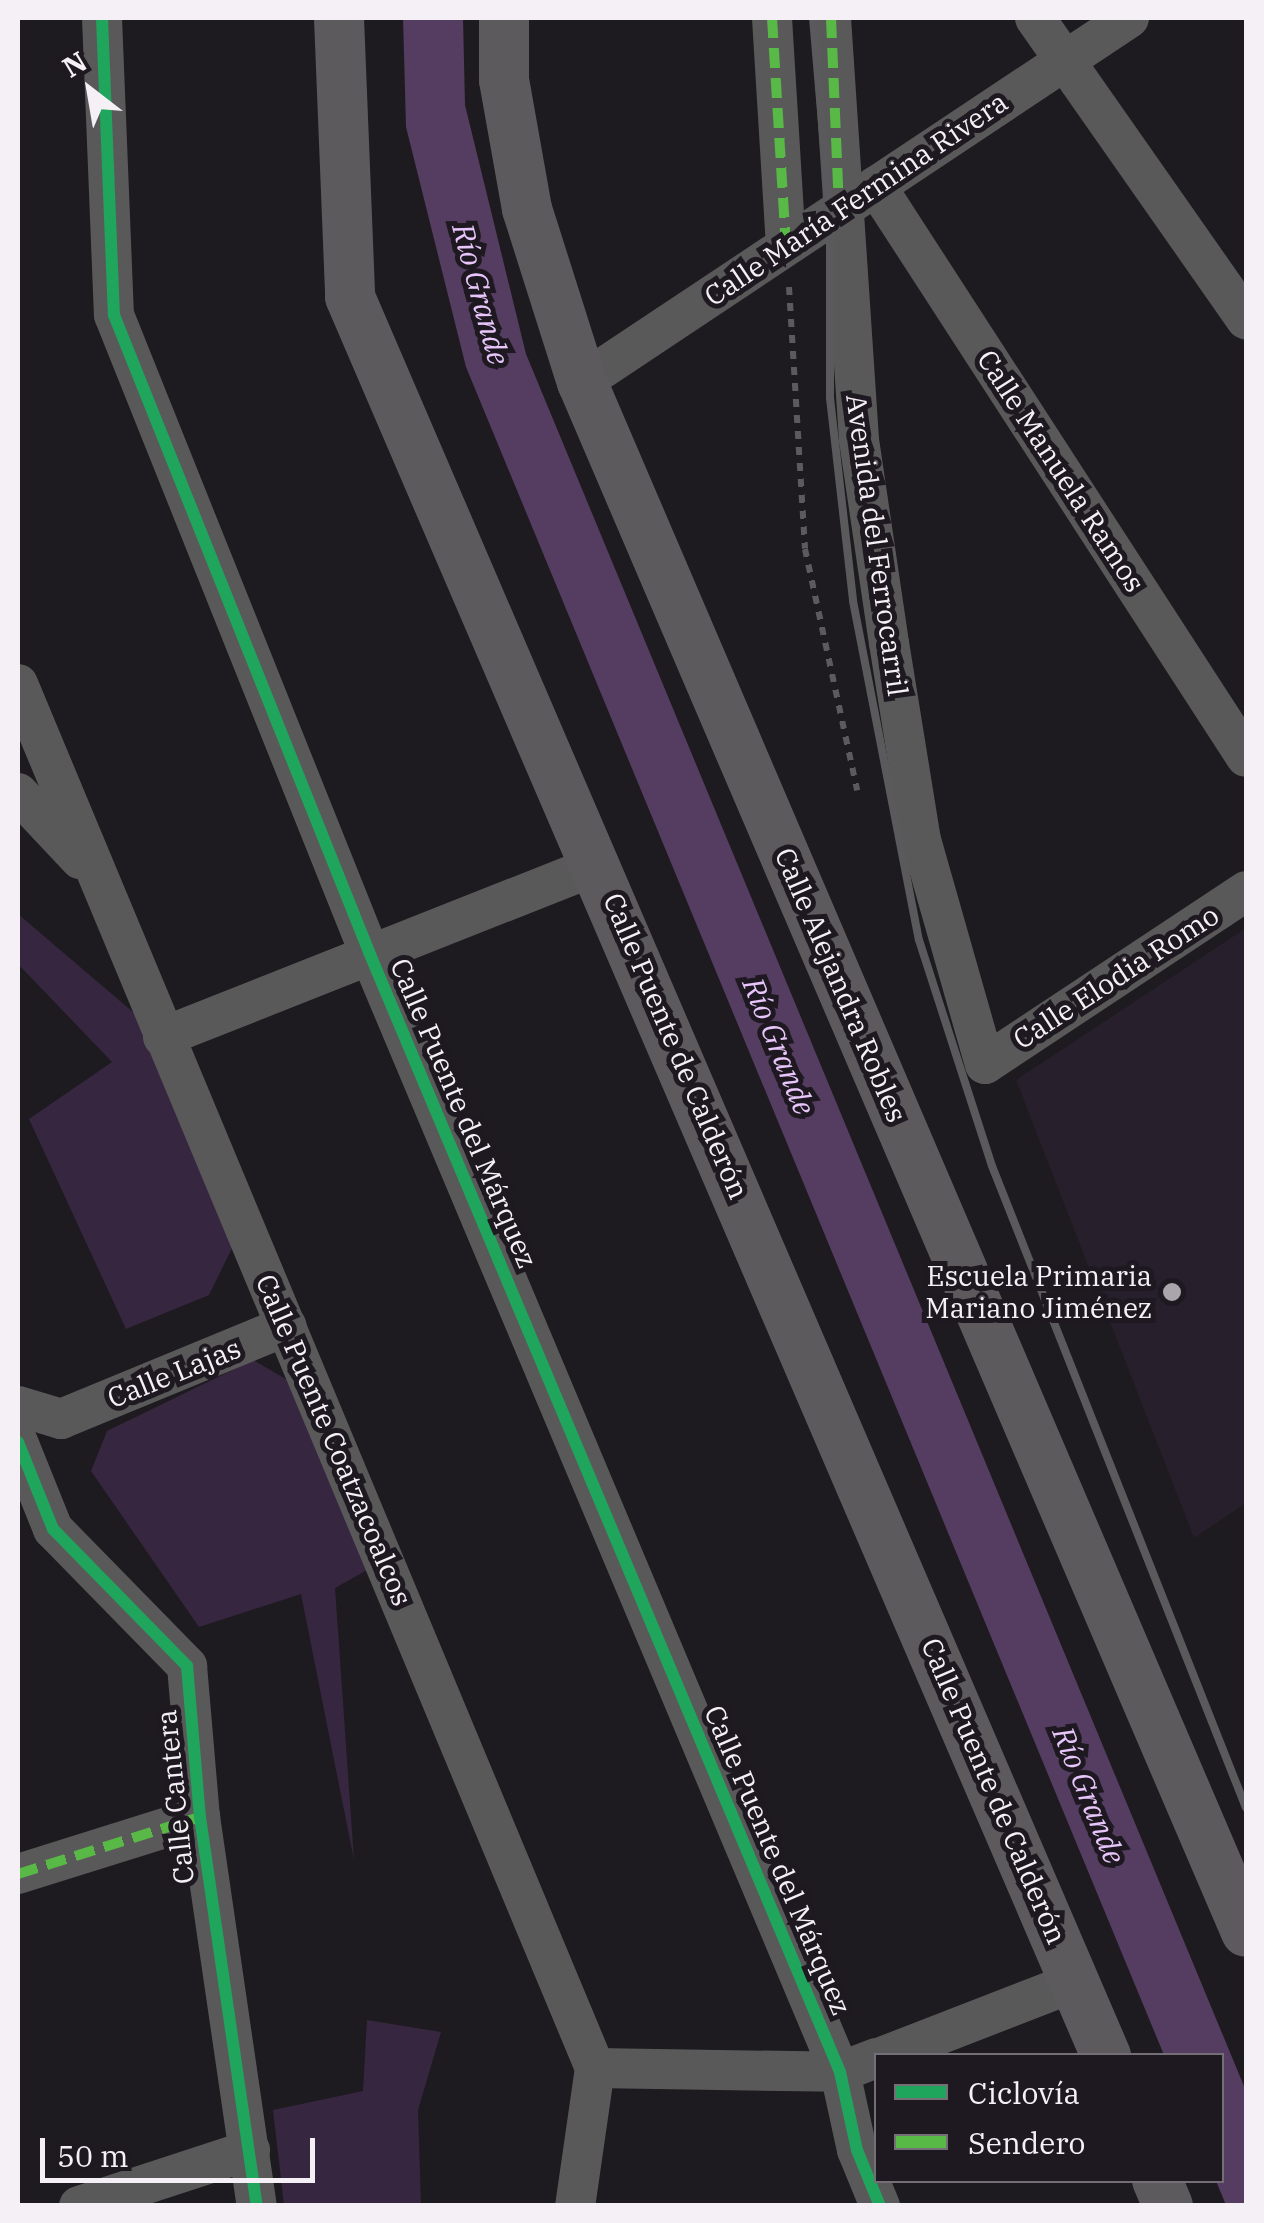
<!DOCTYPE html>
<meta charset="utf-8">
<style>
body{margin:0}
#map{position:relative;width:1264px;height:2223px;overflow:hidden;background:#1d1b1f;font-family:"IBM Plex Serif",serif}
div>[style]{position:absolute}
.built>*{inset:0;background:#271f2b}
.green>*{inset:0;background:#372640}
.water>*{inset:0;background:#553d61}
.path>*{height:6px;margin-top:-3px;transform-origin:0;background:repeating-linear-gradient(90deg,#5b5a5c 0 8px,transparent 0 16px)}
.minor>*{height:40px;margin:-20px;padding:0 20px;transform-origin:20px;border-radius:20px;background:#5a595a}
.major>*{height:50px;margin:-25px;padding:0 25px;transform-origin:25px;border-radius:25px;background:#5c5a5d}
.rail>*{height:8px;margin:-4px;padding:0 4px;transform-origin:4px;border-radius:4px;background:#5a595b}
.quiet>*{height:10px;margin-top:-5px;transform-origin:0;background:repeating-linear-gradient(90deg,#58b947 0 20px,transparent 0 30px)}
.cycleway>*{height:12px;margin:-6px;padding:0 6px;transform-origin:6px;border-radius:6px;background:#20a55d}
.dots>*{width:28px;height:28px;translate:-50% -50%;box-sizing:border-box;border:5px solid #1e1921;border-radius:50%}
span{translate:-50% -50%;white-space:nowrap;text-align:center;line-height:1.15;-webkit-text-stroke:10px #1e1921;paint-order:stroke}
.street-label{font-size:28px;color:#f4f0f6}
.poi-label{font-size:28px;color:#f4f0f6}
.right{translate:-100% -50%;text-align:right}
.water-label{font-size:30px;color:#e8c6fb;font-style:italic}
.frame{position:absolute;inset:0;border:20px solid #f4f0f6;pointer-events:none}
.legend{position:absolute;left:874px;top:2053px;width:350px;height:130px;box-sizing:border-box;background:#1e1921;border:2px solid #746f76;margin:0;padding:12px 18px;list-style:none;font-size:30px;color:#f4f0f6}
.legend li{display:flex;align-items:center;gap:20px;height:50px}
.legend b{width:50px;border:2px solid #746f76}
.north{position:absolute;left:40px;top:40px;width:100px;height:100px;-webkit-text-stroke:8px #1e1921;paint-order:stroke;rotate:329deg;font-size:28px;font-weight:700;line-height:40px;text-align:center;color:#f4f0f6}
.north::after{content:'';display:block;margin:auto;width:35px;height:45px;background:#f4f0f6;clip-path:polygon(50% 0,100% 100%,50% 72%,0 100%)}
.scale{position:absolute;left:40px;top:2138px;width:275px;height:45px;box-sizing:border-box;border:5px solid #f4f0f6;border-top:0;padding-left:12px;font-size:30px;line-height:35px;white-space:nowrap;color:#f4f0f6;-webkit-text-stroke:8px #1e1921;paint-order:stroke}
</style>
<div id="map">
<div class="built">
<i style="clip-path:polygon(1246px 928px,1246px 1503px,1194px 1538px,1016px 1080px)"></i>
</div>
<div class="green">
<i style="clip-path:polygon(18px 914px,147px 1024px,236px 1240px,209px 1295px,126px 1329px,29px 1119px,112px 1062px,18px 964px)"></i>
<i style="clip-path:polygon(253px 1360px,301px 1388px,369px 1569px,335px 1588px,354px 1860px,301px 1594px,199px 1627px,91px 1471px,107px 1431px)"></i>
<i style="clip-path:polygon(367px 2020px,441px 2032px,418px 2110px,421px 2205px,284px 2205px,273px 2110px,363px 2091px)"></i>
</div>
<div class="water">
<i style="clip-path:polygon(403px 18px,463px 18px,465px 105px,526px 354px,1246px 2091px,1246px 2205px,1226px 2205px,1216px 2181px,1222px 2056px,1164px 2055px,466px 367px,406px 127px)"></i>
</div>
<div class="path">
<i style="left:789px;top:287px;width:262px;rotate:86.5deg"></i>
<i style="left:805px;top:549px;width:247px;rotate:77.8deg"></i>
</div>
<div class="minor">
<i style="left:102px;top:18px;width:297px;rotate:87.7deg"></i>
<i style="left:114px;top:315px;width:686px;rotate:68.18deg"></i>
<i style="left:369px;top:952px;width:1215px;rotate:67.19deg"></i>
<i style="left:840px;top:2072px;width:80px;rotate:77.7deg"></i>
<i style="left:857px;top:2150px;width:61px;rotate:67.7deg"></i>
<i style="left:772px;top:18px;width:227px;rotate:86.5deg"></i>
<i style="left:831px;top:18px;width:423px;rotate:86.2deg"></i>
<i style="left:859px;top:440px;width:205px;rotate:81.6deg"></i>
<i style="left:889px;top:643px;width:200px;rotate:80.8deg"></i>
<i style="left:921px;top:840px;width:233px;rotate:74.1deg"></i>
<i style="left:985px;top:1064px;width:313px;rotate:-33.5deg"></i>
<i style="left:1035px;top:18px;width:368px;rotate:55deg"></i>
<i style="left:876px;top:186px;width:680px;rotate:57.06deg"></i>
<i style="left:582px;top:382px;width:657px;rotate:-33.64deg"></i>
<i style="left:18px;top:684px;width:1499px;rotate:67.37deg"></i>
<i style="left:595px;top:2068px;width:139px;rotate:98.2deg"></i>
<i style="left:18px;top:793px;width:91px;rotate:46.8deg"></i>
<i style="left:163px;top:1037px;width:469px;rotate:-21.6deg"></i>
<i style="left:18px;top:1406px;width:45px;rotate:16.8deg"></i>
<i style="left:61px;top:1419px;width:244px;rotate:-22.4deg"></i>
<i style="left:18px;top:1442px;width:94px;rotate:68.1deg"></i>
<i style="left:53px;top:1529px;width:192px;rotate:45.6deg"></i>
<i style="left:187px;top:1666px;width:152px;rotate:85.1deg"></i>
<i style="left:200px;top:1817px;width:393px;rotate:81.7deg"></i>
<i style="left:18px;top:1874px;width:191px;rotate:-17.4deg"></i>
<i style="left:884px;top:2056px;width:205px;rotate:-21.2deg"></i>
<i style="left:595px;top:2068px;width:245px;rotate:0.9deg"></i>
<i style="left:840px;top:2072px;width:39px;rotate:-21deg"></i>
<i style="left:79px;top:2206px;width:180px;rotate:-18.1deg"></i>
</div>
<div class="major">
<i style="left:339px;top:18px;width:279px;rotate:87.7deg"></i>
<i style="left:350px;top:297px;width:1915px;rotate:66.74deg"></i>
<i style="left:504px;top:18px;width:62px;rotate:90deg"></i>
<i style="left:504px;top:80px;width:131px;rotate:79.9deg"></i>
<i style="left:527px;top:209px;width:182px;rotate:72.4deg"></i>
<i style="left:582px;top:382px;width:1686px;rotate:66.81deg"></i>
<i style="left:1157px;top:2180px;width:28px;rotate:67deg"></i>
</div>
<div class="rail">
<i style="left:813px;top:18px;width:199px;rotate:85.1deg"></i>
<i style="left:830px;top:216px;width:182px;rotate:90deg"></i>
<i style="left:830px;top:398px;width:204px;rotate:83.5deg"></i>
<i style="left:853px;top:601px;width:345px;rotate:79deg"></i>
<i style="left:919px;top:940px;width:237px;rotate:72.1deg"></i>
<i style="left:992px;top:1166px;width:690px;rotate:68.41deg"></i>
</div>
<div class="quiet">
<i style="left:772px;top:18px;width:227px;rotate:86.5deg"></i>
<i style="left:831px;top:18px;width:192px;rotate:87.6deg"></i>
<i style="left:18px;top:1874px;width:191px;rotate:-17.4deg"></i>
</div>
<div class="cycleway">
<i style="left:102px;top:18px;width:297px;rotate:87.7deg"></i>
<i style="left:114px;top:315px;width:686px;rotate:68.18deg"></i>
<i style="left:369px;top:952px;width:1215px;rotate:67.19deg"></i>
<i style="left:840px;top:2072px;width:80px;rotate:77.7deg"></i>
<i style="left:857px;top:2150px;width:61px;rotate:67.7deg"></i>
<i style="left:18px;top:1442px;width:94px;rotate:68.1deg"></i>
<i style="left:53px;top:1529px;width:192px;rotate:45.6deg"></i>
<i style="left:187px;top:1666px;width:152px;rotate:85.1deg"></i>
<i style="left:200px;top:1817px;width:393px;rotate:81.7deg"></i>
</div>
<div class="dots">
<i style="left:1172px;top:1292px;background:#a9a5ab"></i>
</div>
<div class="street-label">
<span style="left:856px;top:199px;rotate:-34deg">Calle María Fermina Rivera</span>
<span style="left:1061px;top:471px;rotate:57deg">Calle Manuela Ramos</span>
<span style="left:877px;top:545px;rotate:82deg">Avenida del Ferrocarril</span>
<span style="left:1116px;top:977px;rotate:-33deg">Calle Elodia Romo</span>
<span style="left:841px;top:985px;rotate:67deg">Calle Alejandra Robles</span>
<span style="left:676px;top:1046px;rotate:67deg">Calle Puente de Calderón</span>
<span style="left:464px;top:1113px;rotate:67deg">Calle Puente del Márquez</span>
<span style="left:174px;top:1373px;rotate:-22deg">Calle Lajas</span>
<span style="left:334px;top:1440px;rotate:67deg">Calle Puente Coatzacoalcos</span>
<span style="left:994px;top:1791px;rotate:67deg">Calle Puente de Calderón</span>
<span style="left:175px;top:1797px;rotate:-96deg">Calle Cantera</span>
<span style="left:778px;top:1860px;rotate:67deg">Calle Puente del Márquez</span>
</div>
<div class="poi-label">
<span class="right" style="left:1152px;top:1292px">Escuela Primaria<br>Mariano Jiménez</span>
</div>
<div class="water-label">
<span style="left:481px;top:294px;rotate:75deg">Río Grande</span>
<span style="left:779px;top:1046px;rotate:68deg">Río Grande</span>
<span style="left:1089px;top:1795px;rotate:68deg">Río Grande</span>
</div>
<div class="frame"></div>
<ul class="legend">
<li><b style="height:12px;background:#20a55d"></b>Ciclovía</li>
<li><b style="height:12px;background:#58b947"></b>Sendero</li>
</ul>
<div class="north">N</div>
<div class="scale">50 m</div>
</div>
